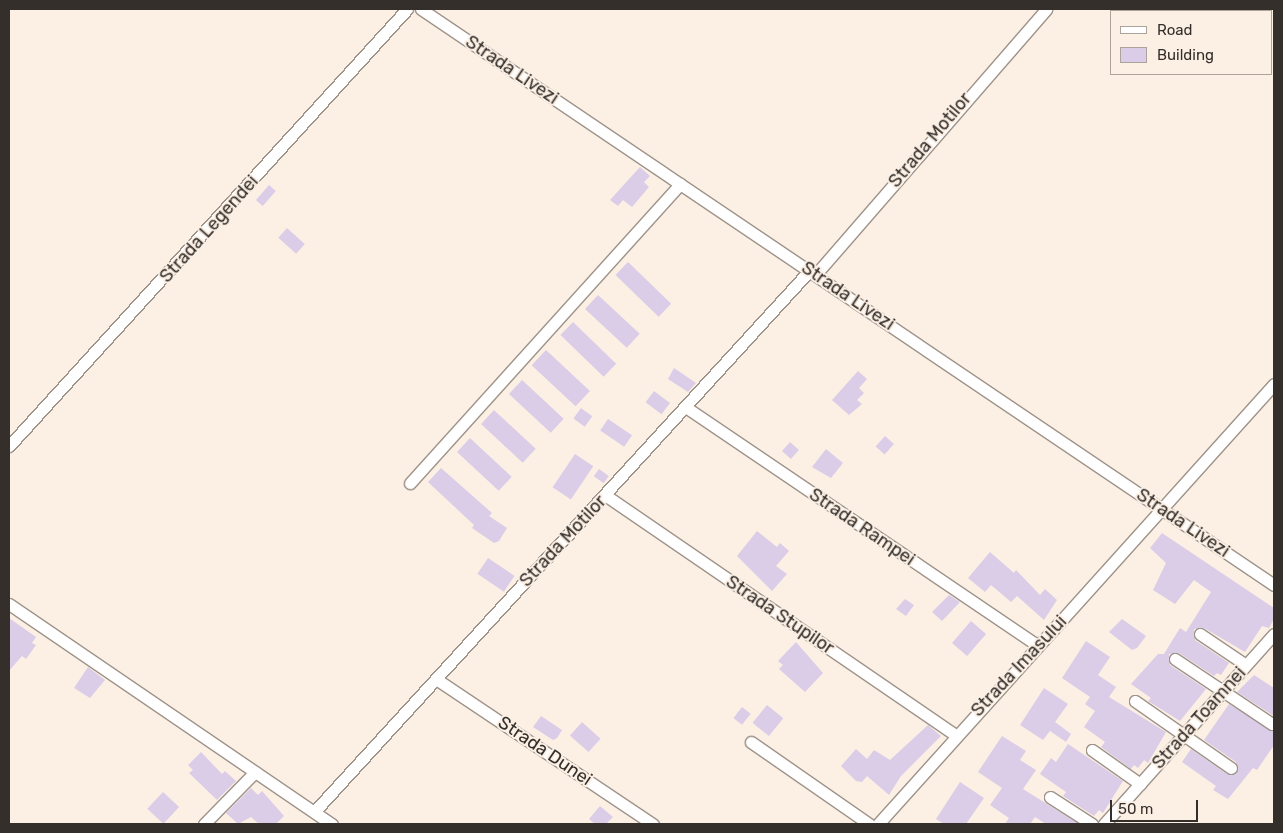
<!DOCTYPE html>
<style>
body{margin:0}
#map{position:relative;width:1283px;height:833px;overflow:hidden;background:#fcf0e5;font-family:Rubik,sans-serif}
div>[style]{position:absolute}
.building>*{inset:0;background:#dbcce7;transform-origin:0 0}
.roads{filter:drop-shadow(1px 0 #9e9389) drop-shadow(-1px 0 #9e9389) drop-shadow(0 1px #9e9389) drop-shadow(0 -1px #9e9389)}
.minor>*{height:11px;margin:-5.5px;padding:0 5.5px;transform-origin:5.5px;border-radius:5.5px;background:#fff}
span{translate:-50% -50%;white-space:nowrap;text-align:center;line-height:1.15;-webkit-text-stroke:4px #fcf0e5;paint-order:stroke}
.street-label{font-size:18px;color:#342f2b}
.frame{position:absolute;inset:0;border:10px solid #342f2b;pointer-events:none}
.legend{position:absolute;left:1110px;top:10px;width:162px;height:65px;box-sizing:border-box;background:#fcf0e5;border:1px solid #aca39b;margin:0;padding:6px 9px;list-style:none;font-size:15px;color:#342f2b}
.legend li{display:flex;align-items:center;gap:10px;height:25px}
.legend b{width:25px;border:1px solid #aca39b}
.scale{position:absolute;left:1110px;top:800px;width:88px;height:22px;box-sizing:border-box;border:2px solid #342f2b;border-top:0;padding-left:6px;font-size:15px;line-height:18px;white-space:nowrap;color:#342f2b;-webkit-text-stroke:4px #fcf0e5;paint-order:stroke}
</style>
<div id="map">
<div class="building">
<i style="clip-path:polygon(640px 167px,650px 176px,644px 182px,649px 187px,632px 207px,623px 200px,618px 206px,610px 200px)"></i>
<i style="left:269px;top:185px;width:9px;height:20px;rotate:41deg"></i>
<i style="left:287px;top:228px;width:24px;height:13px;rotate:42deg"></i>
<i style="left:628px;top:262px;width:60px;height:18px;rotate:44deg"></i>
<i style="left:598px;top:295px;width:57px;height:19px;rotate:43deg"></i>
<i style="left:573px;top:322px;width:60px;height:18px;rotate:44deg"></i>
<i style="left:546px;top:350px;width:60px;height:21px;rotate:43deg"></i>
<i style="clip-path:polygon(674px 368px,696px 383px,688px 392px,668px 379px)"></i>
<i style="clip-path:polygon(858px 371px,867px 379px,859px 388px,864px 393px,857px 400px,862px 404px,849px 415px,832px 400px)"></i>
<i style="left:522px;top:380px;width:57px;height:19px;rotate:43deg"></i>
<i style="left:654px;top:391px;width:20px;height:14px;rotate:37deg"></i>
<i style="left:581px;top:408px;width:14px;height:13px;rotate:36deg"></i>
<i style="left:494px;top:410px;width:57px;height:19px;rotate:43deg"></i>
<i style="left:608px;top:419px;width:29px;height:14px;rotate:34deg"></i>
<i style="left:885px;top:436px;width:12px;height:14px;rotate:42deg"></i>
<i style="left:470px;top:438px;width:57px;height:19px;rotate:43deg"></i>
<i style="left:790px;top:442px;width:12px;height:12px;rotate:42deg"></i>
<i style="clip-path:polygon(826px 449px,843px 463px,831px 478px,812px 467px)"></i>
<i style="left:575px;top:454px;width:22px;height:40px;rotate:34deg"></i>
<i style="clip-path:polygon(441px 468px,492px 513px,489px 516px,507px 528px,499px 541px,494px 543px,472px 528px,474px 525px,428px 482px)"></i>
<i style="left:599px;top:469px;width:12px;height:9px;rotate:35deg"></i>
<i style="clip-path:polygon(757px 531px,777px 547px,780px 543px,789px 551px,776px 566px,787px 574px,772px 591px,737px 556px)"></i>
<i style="clip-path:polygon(1162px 533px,1274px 608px,1274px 619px,1269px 628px,1262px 626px,1245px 652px,1204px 628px,1194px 629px,1195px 640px,1229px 663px,1221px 675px,1217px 673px,1214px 676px,1179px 653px,1169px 654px,1170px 665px,1206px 689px,1180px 721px,1148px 701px,1151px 698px,1131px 684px,1158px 654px,1164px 654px,1180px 628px,1186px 632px,1211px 592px,1194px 580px,1175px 604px,1153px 590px,1166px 563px,1150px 548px)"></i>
<i style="clip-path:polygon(990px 552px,1014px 573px,1016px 570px,1040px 595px,1045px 589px,1057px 600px,1044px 620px,1017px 596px,1011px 602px,991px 585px,985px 592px,968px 578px)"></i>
<i style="left:488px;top:558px;width:32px;height:19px;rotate:34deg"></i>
<i style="clip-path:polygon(949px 595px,960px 602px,942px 621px,932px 612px)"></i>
<i style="clip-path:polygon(905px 599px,914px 605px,906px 616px,896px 609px)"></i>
<i style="clip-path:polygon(9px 618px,36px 637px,32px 643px,36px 645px,26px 659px,22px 656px,9px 671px)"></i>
<i style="clip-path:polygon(1122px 619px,1146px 636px,1137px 648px,1132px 650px,1109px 632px)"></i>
<i style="left:971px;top:621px;width:20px;height:29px;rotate:41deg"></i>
<i style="clip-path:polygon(1086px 641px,1110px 657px,1098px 675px,1116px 687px,1109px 697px,1166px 732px,1148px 763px,1144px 760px,1138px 768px,1134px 765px,1131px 769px,1101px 747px,1105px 742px,1084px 727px,1095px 711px,1085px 704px,1090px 697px,1062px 678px)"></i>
<i style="clip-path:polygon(796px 642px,823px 673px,805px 692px,779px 669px,783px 665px,778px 661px)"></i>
<i style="clip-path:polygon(88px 667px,105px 680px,90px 698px,74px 688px)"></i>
<i style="clip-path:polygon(1254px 675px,1274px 688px,1274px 716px,1237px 692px)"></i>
<i style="clip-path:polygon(1044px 688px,1068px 704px,1055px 722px,1071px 734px,1066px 742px,1050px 731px,1043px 740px,1020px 725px)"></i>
<i style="clip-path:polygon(1229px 704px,1274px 731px,1274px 745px,1257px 770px,1253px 768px,1228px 799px,1213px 790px,1216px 786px,1182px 762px,1191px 749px,1227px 774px,1237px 773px,1236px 762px,1204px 740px)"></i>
<i style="left:767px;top:705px;width:21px;height:23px;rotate:39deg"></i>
<i style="left:742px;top:707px;width:11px;height:14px;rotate:38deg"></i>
<i style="clip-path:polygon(541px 716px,562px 730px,557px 738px,553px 740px,533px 727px)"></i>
<i style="left:582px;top:722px;width:25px;height:18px;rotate:42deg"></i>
<i style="clip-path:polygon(928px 725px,941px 736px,901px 776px,889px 795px,867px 776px,862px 782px,856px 781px,841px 766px,856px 749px,867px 759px,874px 750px,890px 760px)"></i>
<i style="clip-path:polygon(1002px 736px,1026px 751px,1020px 760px,1036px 770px,1023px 789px,1079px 824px,1046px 824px,1035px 817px,1030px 824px,1005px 824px,1009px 818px,990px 805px,1002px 788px,978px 772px)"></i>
<i style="clip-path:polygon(1068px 744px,1123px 781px,1103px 813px,1099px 810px,1094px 816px,1063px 796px,1066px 792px,1040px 774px,1051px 758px,1056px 762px)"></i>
<i style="clip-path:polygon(201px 752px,222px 774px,225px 771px,236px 781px,217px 800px,189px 773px,193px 770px,188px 765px)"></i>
<i style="clip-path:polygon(960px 782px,984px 798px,966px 824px,944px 824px,936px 819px)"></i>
<i style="clip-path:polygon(251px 788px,258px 795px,262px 791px,284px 816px,276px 824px,259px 824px,251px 817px,238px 824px,226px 813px)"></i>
<i style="left:163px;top:792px;width:22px;height:23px;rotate:43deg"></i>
<i style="clip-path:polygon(600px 806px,613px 817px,606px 824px,595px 824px,589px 819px)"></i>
</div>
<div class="roads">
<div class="minor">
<i style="left:421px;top:9px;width:1029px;rotate:34.03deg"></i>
<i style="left:816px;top:274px;width:351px;rotate:-49deg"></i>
<i style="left:687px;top:408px;width:424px;rotate:34.1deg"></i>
<i style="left:9px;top:446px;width:591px;rotate:-47.67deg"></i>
<i style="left:410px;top:483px;width:403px;rotate:-47.9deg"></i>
<i style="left:605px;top:495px;width:425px;rotate:34.4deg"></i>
<i style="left:9px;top:604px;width:391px;rotate:34.3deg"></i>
<i style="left:1200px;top:634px;width:55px;rotate:34deg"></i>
<i style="left:1175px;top:659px;width:117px;rotate:33.8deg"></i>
<i style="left:436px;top:679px;width:261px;rotate:33.8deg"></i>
<i style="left:1135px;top:701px;width:117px;rotate:34.9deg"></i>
<i style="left:751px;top:742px;width:144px;rotate:34.8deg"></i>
<i style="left:1092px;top:750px;width:59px;rotate:35.3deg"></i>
<i style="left:1050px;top:797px;width:50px;rotate:32.7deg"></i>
<i style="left:314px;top:812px;width:735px;rotate:-47.54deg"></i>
<i style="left:204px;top:824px;width:73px;rotate:-45.6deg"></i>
<i style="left:878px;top:824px;width:592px;rotate:-48.01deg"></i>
<i style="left:1104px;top:824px;width:255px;rotate:-48.2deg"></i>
</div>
</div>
<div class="street-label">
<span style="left:512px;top:70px;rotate:34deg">Strada Livezi</span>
<span style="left:930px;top:140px;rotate:-50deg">Strada Motilor</span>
<span style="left:209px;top:229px;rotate:-48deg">Strada Legendei</span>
<span style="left:848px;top:296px;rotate:34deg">Strada Livezi</span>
<span style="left:1183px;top:523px;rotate:34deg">Strada Livezi</span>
<span style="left:862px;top:527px;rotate:34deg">Strada Rampei</span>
<span style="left:563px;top:541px;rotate:-47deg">Strada Motilor</span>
<span style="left:780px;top:615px;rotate:34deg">Strada Stupilor</span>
<span style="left:1019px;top:666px;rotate:-47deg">Strada Imasului</span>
<span style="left:1199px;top:718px;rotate:-48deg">Strada Toamnei</span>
<span style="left:545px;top:751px;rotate:34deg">Strada Dunei</span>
</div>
<div class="frame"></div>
<ul class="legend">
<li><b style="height:6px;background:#fff"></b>Road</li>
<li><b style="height:14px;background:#dbcce7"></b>Building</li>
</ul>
<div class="scale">50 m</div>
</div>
